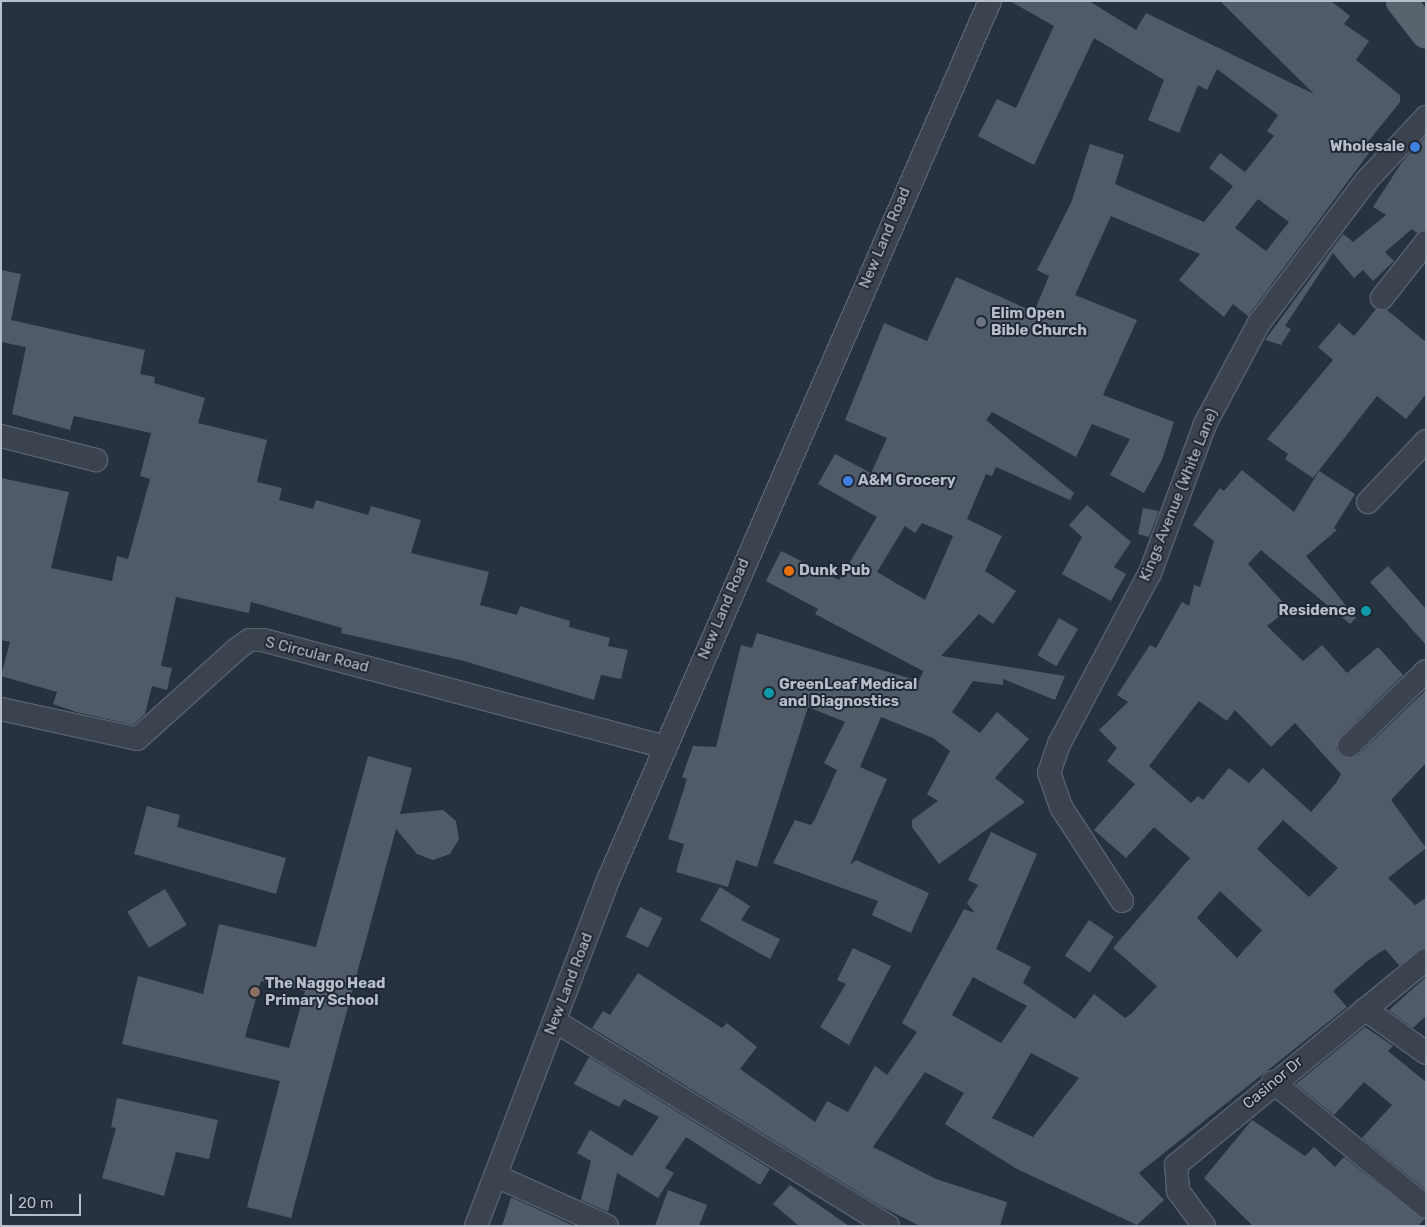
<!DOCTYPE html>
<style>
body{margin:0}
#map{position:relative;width:1427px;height:1227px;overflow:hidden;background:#26323e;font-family:Rubik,sans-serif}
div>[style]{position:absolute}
.building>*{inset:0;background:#505b68;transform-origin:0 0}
.roads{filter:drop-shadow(1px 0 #58616c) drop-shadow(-1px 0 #58616c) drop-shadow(0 1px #58616c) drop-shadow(0 -1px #58616c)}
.minor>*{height:22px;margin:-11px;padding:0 11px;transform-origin:11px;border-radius:11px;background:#3a434e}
.major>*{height:28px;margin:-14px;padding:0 14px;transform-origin:14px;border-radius:14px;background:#58636e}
.dots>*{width:14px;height:14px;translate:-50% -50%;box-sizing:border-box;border:2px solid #1f2833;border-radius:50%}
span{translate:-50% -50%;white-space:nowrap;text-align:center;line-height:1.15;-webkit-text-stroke:4px #1f2833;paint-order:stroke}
.poi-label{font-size:15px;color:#b6bec9;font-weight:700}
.right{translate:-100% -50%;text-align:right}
.left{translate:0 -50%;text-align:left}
.street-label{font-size:15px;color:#b6bec9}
.frame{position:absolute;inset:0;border:2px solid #b6bec9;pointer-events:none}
.scale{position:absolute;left:10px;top:1194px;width:71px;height:22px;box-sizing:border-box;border:2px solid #b6bec9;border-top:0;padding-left:6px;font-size:15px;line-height:18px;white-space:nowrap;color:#b6bec9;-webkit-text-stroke:4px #1f2833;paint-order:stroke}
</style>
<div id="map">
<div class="building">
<i style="clip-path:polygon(evenodd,1010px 1px,1089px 1px,1136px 30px,1146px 13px,1314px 94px,1220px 1px,1331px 1px,1350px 16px,1344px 24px,1369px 41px,1356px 60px,1400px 95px,1400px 102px,1363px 148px,1369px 153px,1248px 316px,1233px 304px,1224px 317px,1179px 280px,1200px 254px,1111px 216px,1075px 295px,1137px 320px,1103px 395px,1174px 422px,1162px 460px,1144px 493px,1110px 475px,1130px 439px,1092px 424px,1076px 457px,992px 412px,986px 420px,1074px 493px,1070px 500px,996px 467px,992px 476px,986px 474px,967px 519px,1002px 536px,985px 571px,1016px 591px,993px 624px,979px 614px,941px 656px,1065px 676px,1055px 700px,1003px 679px,1003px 685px,973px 681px,952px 712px,980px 733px,997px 712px,1029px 739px,995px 778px,1025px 802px,939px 864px,912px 827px,912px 820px,938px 801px,927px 794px,950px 751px,933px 738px,881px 717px,860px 767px,887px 779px,850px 865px,856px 860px,929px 893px,911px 933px,872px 915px,878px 901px,773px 863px,795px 820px,811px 825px,815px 819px,837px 770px,824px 763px,845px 722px,808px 707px,757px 867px,736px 860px,728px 887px,676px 872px,684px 844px,668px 839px,687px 779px,682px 777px,693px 746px,716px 747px,741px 645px,752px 648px,757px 633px,919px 681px,923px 671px,815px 614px,818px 609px,766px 581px,781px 551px,839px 580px,877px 517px,818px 484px,835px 454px,871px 473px,887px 438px,845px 420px,884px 323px,927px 341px,956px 277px,1034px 312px,1049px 276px,1037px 270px,1071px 203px,1090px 144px,1124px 155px,1115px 184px,1204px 222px,1233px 186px,1209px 168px,1220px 153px,1245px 172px,1274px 136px,1267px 131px,1278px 115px,1217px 69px,1207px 90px,1198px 85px,1179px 133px,1148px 120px,1164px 80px,1094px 38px,1034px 165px,978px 136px,997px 99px,1016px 108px,1054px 26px,1010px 1px,1258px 199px,1289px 222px,1266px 251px,1235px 228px,1258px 199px,1010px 1px,922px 523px,953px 536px,925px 600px,877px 572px,905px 526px,915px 533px,922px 523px)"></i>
<i style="clip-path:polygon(1426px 136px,1426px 229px,1417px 233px,1412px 229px,1385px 252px,1394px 261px,1373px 281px,1363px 270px,1354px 278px,1333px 253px,1285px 326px,1291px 329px,1281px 345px,1265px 340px,1343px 234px,1353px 242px,1386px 215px,1373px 207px,1402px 162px)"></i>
<i style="clip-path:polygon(1px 270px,21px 274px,11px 320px,145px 350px,140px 374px,155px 377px,154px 383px,205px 398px,198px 423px,267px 440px,257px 482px,282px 488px,279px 500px,313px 509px,316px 500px,368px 515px,371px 506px,421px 520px,411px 553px,489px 572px,480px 605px,517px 615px,520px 606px,570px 621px,569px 627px,610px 638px,608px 646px,628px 650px,621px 679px,601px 675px,594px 700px,464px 661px,341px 633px,342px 628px,251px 602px,249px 613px,176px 597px,161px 666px,172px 668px,167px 690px,152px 686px,145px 714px,133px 725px,76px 712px,53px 704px,57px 692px,1px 676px,10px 642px,1px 640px,1px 478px,69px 492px,51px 568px,112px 581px,117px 556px,128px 559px,150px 479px,140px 476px,151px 433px,74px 416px,70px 430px,12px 414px,26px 347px,1px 342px)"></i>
<i style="clip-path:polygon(1376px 309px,1387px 310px,1426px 342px,1426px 394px,1406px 419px,1377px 396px,1313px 478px,1285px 459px,1288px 454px,1267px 439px,1333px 360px,1318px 347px,1339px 323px,1354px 336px)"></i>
<i style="clip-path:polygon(evenodd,1242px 470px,1294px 512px,1319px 471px,1355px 494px,1334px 528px,1337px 530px,1306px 556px,1356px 618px,1350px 624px,1261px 550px,1248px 564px,1289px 609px,1267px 626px,1303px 661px,1322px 645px,1347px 673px,1378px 647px,1403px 675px,1340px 737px,1336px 749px,1340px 755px,1358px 755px,1426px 690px,1426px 763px,1391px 800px,1426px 848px,1388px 878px,1415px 905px,1426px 898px,1426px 947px,1399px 965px,1385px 949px,1366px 962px,1333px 991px,1347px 1007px,1139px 1173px,1164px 1200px,1137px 1225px,1017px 1169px,945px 1124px,964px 1093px,925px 1072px,873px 1147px,936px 1179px,1007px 1202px,1000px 1226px,920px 1226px,882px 1207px,592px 1028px,603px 1011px,610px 1015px,638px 973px,722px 1028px,727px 1023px,757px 1047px,740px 1069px,815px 1122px,827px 1101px,848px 1112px,875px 1066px,887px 1075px,917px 1032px,902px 1023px,964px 909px,975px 913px,967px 903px,978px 885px,968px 880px,991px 832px,1037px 854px,996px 949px,1031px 967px,1023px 983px,1075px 1019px,1094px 994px,1125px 1018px,1132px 1013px,1157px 986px,1113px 948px,1190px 858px,1154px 827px,1126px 858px,1094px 830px,1135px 784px,1107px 761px,1117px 748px,1099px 730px,1128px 702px,1117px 695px,1150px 645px,1156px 648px,1182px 602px,1189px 606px,1194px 585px,1200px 587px,1214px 541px,1193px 525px,1220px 488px,1224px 491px,1242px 470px,1199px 701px,1227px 721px,1235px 710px,1271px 747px,1295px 723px,1341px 774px,1336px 783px,1311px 812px,1263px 768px,1249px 783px,1229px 768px,1203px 800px,1198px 796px,1191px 803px,1149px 766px,1199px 701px,1242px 470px,1283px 820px,1338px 868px,1309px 897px,1257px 849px,1283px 820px,1242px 470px,1220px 891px,1262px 930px,1237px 958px,1197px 918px,1220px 891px,1242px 470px,973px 977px,1027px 1006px,1001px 1043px,952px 1015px,973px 977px,1242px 470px,1031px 1053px,1079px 1078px,1033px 1137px,992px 1118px,1031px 1053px)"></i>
<i style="clip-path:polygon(1087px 505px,1131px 542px,1114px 567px,1126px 574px,1111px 601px,1062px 574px,1082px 537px,1069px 525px)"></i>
<i style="clip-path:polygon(1143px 508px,1159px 511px,1149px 537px,1138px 534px)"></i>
<i style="clip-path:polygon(1388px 566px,1426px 609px,1426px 645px,1370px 582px)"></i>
<i style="left:1059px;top:618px;width:22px;height:43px;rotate:30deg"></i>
<i style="clip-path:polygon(evenodd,368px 756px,412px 768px,400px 814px,443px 810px,456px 821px,459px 839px,450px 854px,433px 860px,417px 854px,396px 829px,291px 1218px,247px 1207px,280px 1081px,122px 1044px,138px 976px,203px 994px,219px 924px,316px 947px,368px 756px,261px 981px,305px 991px,289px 1048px,245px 1037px,261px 981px)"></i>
<i style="clip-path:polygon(147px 806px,180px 815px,177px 827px,286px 858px,276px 894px,134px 854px)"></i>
<i style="clip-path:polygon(720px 887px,750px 906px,741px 920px,780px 939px,770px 959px,700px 920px)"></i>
<i style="left:165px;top:889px;width:42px;height:44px;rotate:59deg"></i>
<i style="left:640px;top:907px;width:25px;height:33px;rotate:26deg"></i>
<i style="left:1089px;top:920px;width:30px;height:43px;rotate:34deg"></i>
<i style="clip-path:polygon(853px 948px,891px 966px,849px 1045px,820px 1027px,846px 984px,837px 980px)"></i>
<i style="clip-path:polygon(1426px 977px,1426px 1016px,1413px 1028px,1389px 1010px)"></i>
<i style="clip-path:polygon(1365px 1027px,1393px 1046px,1388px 1051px,1426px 1082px,1426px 1190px,1362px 1138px,1392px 1105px,1364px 1082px,1334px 1115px,1296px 1084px)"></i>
<i style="clip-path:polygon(589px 1057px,770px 1169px,760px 1185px,686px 1137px,665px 1168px,674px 1173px,658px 1198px,617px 1173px,608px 1212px,581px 1200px,591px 1161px,577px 1153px,590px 1130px,632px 1156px,659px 1117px,624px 1099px,619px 1107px,574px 1084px)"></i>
<i style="clip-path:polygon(117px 1098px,218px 1120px,209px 1159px,176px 1152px,164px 1196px,102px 1178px,116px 1128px,111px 1127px)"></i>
<i style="clip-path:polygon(1252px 1120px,1305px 1156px,1314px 1147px,1335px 1167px,1344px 1157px,1424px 1220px,1418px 1226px,1253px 1226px,1204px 1178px)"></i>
<i style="clip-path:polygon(790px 1185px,849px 1226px,799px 1226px,773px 1204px)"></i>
<i style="clip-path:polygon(668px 1190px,707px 1205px,699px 1226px,655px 1226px)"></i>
<i style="clip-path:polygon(511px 1198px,513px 1198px,574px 1226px,502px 1226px)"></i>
</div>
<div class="roads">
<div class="minor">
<i style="left:1382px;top:298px;width:71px;rotate:-51.8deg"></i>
<i style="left:1px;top:436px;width:98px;rotate:14.2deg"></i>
<i style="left:1368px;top:502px;width:84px;rotate:-46.4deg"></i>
<i style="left:1px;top:709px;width:139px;rotate:12.4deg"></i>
<i style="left:137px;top:739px;width:136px;rotate:-42deg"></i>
<i style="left:238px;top:648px;width:14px;rotate:-34deg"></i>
<i style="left:250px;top:640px;width:13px"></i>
<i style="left:263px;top:640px;width:415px;rotate:14.9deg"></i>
<i style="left:1349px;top:746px;width:107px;rotate:-44.2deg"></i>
<i style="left:1122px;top:901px;width:112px;rotate:-123deg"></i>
<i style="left:1061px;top:807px;width:36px;rotate:-109deg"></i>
<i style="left:1049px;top:773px;width:31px;rotate:-71deg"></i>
<i style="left:1059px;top:744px;width:194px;rotate:-62deg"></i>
<i style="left:1150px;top:573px;width:159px;rotate:-69.7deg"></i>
<i style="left:1205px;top:424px;width:115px;rotate:-61.9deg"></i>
<i style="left:1259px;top:323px;width:178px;rotate:-53deg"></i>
<i style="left:1366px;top:181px;width:88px;rotate:-46.8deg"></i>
<i style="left:1365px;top:1009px;width:75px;rotate:35.8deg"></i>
<i style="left:555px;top:1021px;width:391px;rotate:31.6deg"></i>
<i style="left:1273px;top:1082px;width:198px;rotate:39.2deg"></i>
<i style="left:496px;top:1176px;width:122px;rotate:24.2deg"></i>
<i style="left:476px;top:1226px;width:373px;rotate:-69.1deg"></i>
<i style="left:609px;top:878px;width:956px;rotate:-66.52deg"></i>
<i style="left:1204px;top:1226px;width:44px;rotate:-126.6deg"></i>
<i style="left:1178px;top:1191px;width:26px;rotate:-94deg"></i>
<i style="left:1176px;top:1165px;width:323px;rotate:-39.4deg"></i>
</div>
<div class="major">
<i style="left:1401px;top:1px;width:41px;rotate:52deg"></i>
</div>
</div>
<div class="dots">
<i style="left:1415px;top:147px;background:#3f7fe0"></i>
<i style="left:981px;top:322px;background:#6b7280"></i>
<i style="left:848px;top:481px;background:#3f7fe0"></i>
<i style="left:789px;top:571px;background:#e8710a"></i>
<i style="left:1366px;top:611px;background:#0f9aa8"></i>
<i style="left:769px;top:693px;background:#0f9aa8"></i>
<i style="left:255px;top:992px;background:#8d6e63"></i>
</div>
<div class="poi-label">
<span class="right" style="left:1405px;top:147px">Wholesale</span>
<span class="left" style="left:991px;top:322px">Elim Open<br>Bible Church</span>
<span class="left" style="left:858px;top:481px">A&amp;M Grocery</span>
<span class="left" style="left:799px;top:571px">Dunk Pub</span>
<span class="right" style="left:1356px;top:611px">Residence</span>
<span class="left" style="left:779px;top:693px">GreenLeaf Medical<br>and Diagnostics</span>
<span class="left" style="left:265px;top:992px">The Naggo Head<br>Primary School</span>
</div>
<div class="street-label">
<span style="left:885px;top:238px;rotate:-67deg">New Land Road</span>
<span style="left:1179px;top:495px;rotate:-68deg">Kings Avenue (White Lane)</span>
<span style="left:724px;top:609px;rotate:-67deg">New Land Road</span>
<span style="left:317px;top:655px;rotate:14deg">S Circular Road</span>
<span style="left:569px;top:984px;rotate:-69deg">New Land Road</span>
<span style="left:1273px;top:1083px;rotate:-40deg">Casinor Dr</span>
</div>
<div class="frame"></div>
<div class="scale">20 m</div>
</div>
